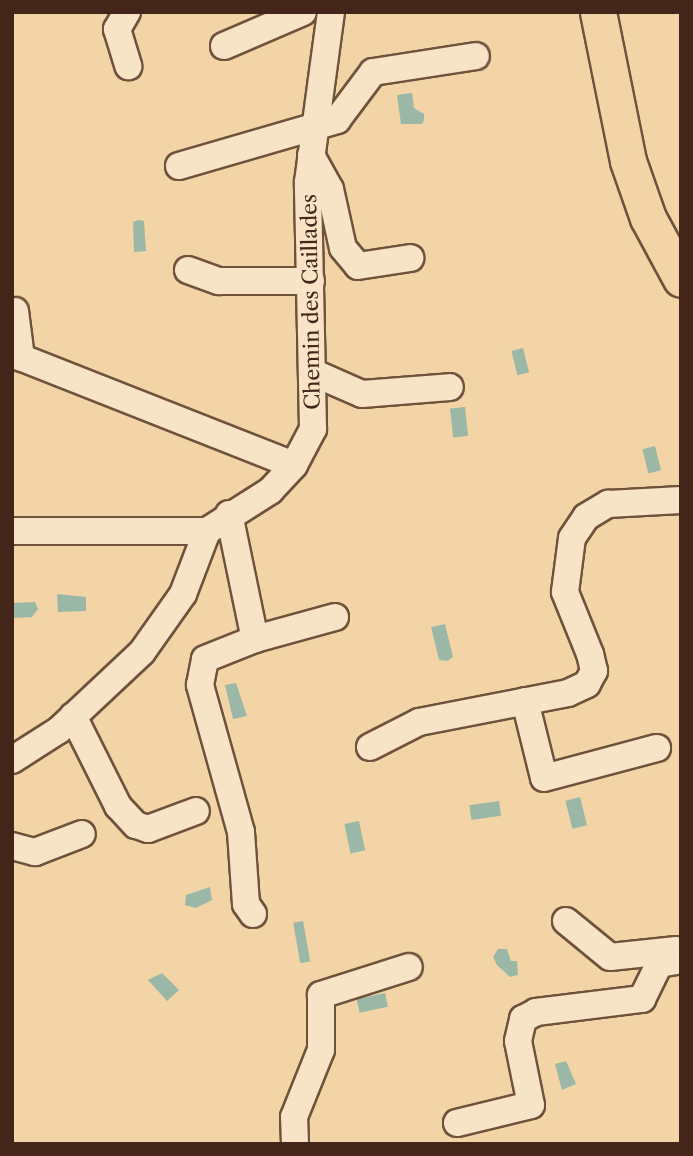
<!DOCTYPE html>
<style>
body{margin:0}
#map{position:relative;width:693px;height:1156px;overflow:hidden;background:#f2d4a7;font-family:"Libre Caslon Text",serif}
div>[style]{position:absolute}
.water>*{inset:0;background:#9bb8a7;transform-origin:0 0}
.roads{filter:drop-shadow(2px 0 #6f523c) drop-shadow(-2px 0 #6f523c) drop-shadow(0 2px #6f523c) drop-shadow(0 -2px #6f523c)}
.minor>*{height:26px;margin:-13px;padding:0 13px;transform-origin:13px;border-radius:13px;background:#f7e3c6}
.major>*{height:35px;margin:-17.5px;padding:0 17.5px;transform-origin:17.5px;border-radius:17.5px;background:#f2d4a7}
span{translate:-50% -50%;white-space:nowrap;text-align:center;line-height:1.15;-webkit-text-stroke:5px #f7e3c6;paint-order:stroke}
.street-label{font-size:21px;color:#432619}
.frame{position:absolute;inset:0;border:14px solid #432619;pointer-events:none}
</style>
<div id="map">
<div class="water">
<i style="clip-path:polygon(412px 93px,414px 108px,424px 114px,424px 120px,422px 124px,401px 124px,397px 95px)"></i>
<i style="clip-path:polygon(138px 220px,144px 221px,146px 251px,134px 252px,133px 222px)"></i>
<i style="left:523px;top:348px;width:25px;height:12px;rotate:76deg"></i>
<i style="left:465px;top:407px;width:29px;height:15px;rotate:84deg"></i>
<i style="left:655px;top:446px;width:25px;height:13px;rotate:76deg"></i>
<i style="clip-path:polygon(57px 594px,86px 597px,86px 611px,58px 612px)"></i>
<i style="clip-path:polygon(35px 602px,38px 609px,32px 617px,12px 618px,12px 603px)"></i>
<i style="clip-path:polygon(445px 624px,453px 657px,447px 661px,439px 660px,431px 627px)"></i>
<i style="clip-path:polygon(236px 683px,247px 716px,233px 719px,225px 685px)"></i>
<i style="left:580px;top:797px;width:29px;height:15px;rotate:76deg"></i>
<i style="left:499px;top:801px;width:15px;height:30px;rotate:82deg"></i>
<i style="left:359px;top:821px;width:30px;height:15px;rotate:78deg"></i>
<i style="clip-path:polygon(210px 887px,212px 900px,196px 908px,185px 905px,186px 895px)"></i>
<i style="left:303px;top:921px;width:41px;height:10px;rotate:80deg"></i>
<i style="clip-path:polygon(498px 949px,507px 949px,511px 961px,517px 961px,518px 975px,510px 977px,497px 965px,493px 957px)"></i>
<i style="clip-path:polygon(162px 973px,179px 990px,167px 1001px,148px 980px)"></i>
<i style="left:385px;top:993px;width:14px;height:29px;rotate:78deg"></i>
<i style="clip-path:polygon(566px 1061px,576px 1084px,562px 1090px,555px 1064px)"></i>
</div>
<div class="roads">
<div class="minor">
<i style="left:127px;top:12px;width:20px;rotate:120deg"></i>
<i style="left:117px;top:29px;width:39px;rotate:73deg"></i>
<i style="left:224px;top:46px;width:86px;rotate:-23.3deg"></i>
<i style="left:311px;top:155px;width:39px;rotate:61deg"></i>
<i style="left:330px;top:189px;width:60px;rotate:77.6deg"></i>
<i style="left:343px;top:248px;width:23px;rotate:50deg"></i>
<i style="left:358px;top:266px;width:53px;rotate:-8.7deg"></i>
<i style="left:179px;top:166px;width:165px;rotate:-16.2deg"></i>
<i style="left:337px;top:120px;width:60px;rotate:-53.1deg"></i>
<i style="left:373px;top:72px;width:104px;rotate:-8.8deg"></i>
<i style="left:188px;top:270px;width:33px;rotate:20deg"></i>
<i style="left:219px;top:281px;width:92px"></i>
<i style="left:15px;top:311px;width:47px;rotate:82.7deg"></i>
<i style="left:12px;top:354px;width:303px;rotate:21.5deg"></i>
<i style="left:314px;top:373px;width:52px;rotate:23.6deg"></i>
<i style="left:362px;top:394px;width:88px;rotate:-4.5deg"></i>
<i style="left:229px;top:514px;width:128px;rotate:78.3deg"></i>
<i style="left:255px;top:639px;width:83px;rotate:-15.4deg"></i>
<i style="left:12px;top:531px;width:195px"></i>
<i style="left:525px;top:701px;width:79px;rotate:76.1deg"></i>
<i style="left:544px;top:778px;width:117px;rotate:-14.9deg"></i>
<i style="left:73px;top:716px;width:101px;rotate:63.4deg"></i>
<i style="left:118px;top:806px;width:26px;rotate:47deg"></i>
<i style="left:136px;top:825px;width:13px;rotate:18deg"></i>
<i style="left:148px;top:829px;width:51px;rotate:-20.6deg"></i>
<i style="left:370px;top:747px;width:55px;rotate:-27deg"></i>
<i style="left:419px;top:722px;width:152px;rotate:-11deg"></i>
<i style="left:568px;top:693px;width:21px;rotate:-25deg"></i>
<i style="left:587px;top:684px;width:15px;rotate:-62deg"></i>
<i style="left:594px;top:671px;width:17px;rotate:-103deg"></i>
<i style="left:590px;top:654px;width:67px;rotate:-112deg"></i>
<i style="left:565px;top:592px;width:54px;rotate:-82.6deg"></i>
<i style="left:572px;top:538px;width:25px;rotate:-56deg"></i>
<i style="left:586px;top:517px;width:26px;rotate:-31deg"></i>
<i style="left:608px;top:504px;width:73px;rotate:-3.1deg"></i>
<i style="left:12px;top:760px;width:56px;rotate:-32.6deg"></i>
<i style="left:59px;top:730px;width:114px;rotate:-43.2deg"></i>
<i style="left:142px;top:652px;width:71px;rotate:-54.7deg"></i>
<i style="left:183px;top:594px;width:67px;rotate:-69.1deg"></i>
<i style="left:207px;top:531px;width:75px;rotate:-32.4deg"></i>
<i style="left:270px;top:491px;width:35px;rotate:-47deg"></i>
<i style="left:294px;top:465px;width:41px;rotate:-62.2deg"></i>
<i style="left:313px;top:429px;width:247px;rotate:-91.2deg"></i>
<i style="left:308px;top:182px;width:172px;rotate:-82.3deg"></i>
<i style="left:12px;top:846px;width:24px;rotate:15deg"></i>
<i style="left:35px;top:852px;width:50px;rotate:-21deg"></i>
<i style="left:253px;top:914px;width:12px;rotate:-125deg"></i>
<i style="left:246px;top:904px;width:72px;rotate:-94deg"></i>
<i style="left:241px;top:832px;width:153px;rotate:-105.6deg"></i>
<i style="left:200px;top:685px;width:26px;rotate:-79deg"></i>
<i style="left:205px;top:659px;width:54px;rotate:-21.8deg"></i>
<i style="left:566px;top:921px;width:57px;rotate:39.3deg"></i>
<i style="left:610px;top:957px;width:67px;rotate:-6deg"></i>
<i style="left:457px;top:1123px;width:76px;rotate:-13.7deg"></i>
<i style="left:531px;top:1105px;width:65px;rotate:-101.5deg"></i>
<i style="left:518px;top:1041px;width:23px;rotate:-77deg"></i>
<i style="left:523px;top:1019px;width:15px;rotate:-28deg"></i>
<i style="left:536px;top:1012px;width:107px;rotate:-7deg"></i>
<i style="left:642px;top:999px;width:39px;rotate:-64deg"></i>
<i style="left:659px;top:964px;width:22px;rotate:-10deg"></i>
<i style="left:295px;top:1144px;width:27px;rotate:-92deg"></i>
<i style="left:294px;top:1117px;width:72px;rotate:-68.1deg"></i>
<i style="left:321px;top:1050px;width:55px;rotate:-90deg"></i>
<i style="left:321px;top:995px;width:92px;rotate:-17.7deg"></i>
</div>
<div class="major">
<i style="left:598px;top:12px;width:152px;rotate:78.6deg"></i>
<i style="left:628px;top:161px;width:60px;rotate:70.7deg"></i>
<i style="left:648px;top:218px;width:69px;rotate:61.6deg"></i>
</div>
</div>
<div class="street-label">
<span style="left:311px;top:302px;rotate:-91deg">Chemin des Caillades</span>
</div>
<div class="frame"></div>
</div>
